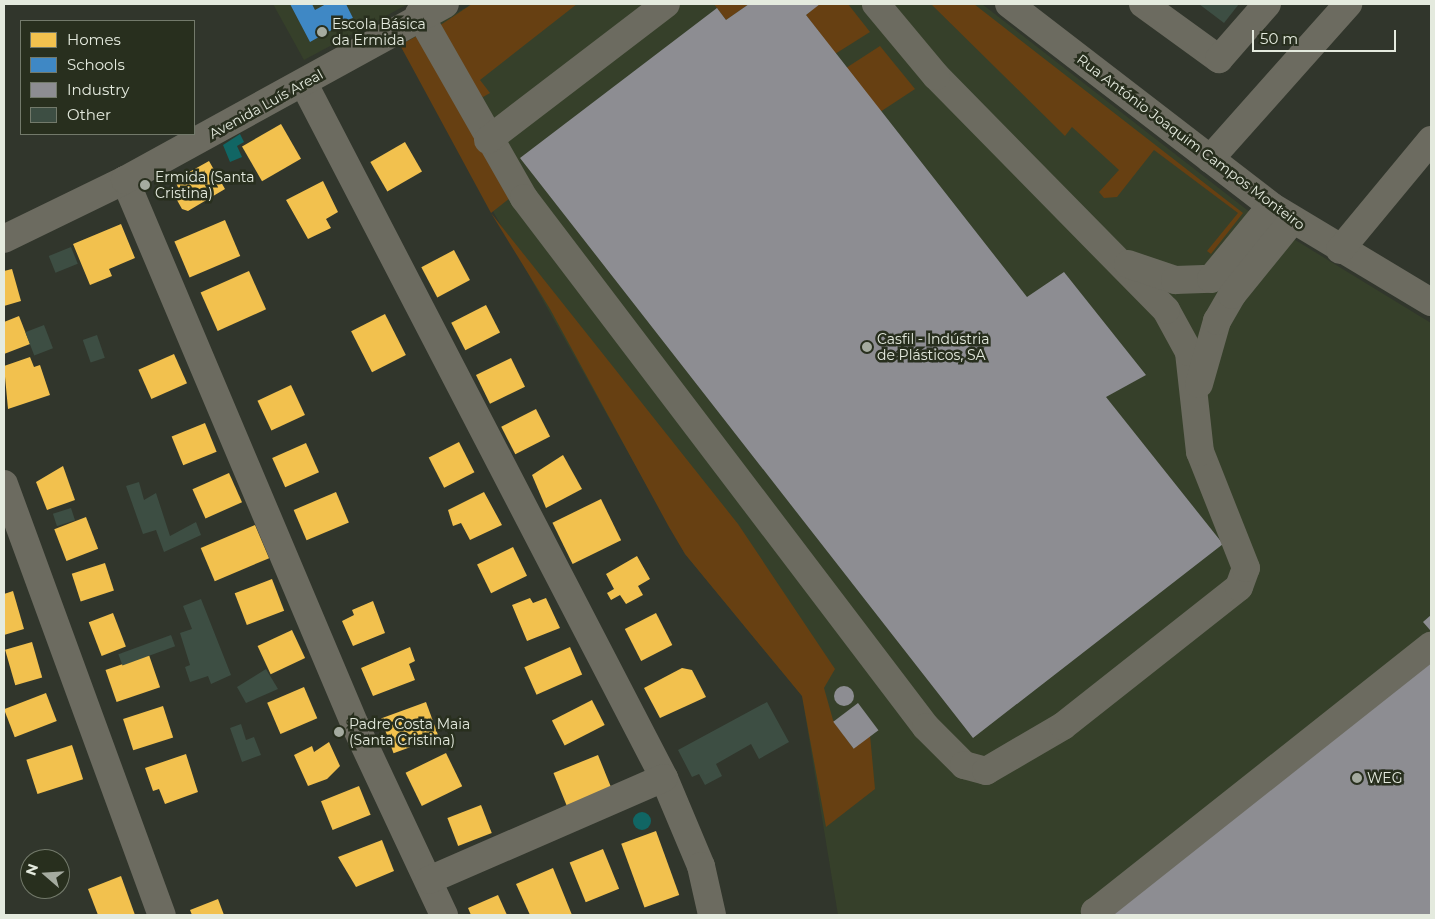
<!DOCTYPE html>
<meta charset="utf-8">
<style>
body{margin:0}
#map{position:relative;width:1435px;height:919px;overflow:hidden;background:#31362c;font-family:Montserrat,sans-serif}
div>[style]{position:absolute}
.built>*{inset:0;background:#36402a}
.green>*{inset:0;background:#674012}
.water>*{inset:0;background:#116664}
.round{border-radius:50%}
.homes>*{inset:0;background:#f2c14e;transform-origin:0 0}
.schools>*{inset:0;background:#3f88c5}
.industry>*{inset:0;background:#8d8d92;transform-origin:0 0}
.building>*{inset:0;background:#3d4e43;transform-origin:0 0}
.minor>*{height:28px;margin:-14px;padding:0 14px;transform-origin:14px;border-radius:14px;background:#6c6b60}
.dots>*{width:14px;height:14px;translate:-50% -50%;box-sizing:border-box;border:2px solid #282f1e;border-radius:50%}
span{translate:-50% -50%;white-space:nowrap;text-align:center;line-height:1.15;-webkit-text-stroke:5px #282f1e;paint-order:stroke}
.poi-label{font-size:14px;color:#e4eade}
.left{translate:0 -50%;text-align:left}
.street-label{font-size:14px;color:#e4eade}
.frame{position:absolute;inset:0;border:5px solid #e4eade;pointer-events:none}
.legend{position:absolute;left:20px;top:20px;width:175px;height:115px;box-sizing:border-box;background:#282f1e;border:1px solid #737a6b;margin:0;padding:6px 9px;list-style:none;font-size:15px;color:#e4eade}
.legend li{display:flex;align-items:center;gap:10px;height:25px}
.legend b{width:25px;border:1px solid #737a6b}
.north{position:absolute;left:20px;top:849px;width:50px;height:50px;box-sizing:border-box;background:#282f1e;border:1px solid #737a6b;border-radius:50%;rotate:289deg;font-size:14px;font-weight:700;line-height:20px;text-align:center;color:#e4eade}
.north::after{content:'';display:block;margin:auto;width:18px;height:22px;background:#a5aba0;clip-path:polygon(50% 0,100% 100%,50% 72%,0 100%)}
.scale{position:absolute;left:1252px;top:30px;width:144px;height:22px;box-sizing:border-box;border:2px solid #e4eade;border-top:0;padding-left:6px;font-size:15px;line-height:18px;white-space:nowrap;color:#e4eade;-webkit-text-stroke:4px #282f1e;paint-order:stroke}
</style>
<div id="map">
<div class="built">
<i style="clip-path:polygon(273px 4px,408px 4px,304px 60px)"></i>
<i style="clip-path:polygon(472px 4px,982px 4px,1251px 213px,1431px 323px,1431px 915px,838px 915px,802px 696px,685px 554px,400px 45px)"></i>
</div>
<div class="green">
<i style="clip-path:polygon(472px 4px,577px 4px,480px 80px,490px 93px,483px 97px,471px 88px,439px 26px)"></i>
<i style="clip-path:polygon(714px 4px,749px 4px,726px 20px)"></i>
<i style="clip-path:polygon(819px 4px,848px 4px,870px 32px,835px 54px,806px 15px)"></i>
<i style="clip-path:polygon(931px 4px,974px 4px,1243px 213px,1211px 254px,1207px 251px,1238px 213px,1154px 150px,1117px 197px,1104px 198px,1099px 192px,1119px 170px,1072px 127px,1065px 136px)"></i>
<i style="clip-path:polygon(419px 35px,510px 198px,491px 213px,738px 524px,835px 669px,824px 688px,833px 720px,853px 748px,870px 735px,875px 789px,826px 827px,802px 696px,685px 554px,669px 527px,550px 309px,491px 213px,400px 45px)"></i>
<i style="clip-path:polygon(880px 46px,915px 89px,880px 112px,846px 68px)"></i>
</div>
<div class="water">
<i style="clip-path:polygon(240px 134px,244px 142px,237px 146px,242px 157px,230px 162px,223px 145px)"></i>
<i class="round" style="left:633px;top:812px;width:18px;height:18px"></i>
</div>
<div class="homes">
<i style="left:281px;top:124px;width:40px;height:45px;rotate:60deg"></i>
<i style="left:405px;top:142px;width:34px;height:40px;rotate:60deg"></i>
<i style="clip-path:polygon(209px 161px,225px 189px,188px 211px,182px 209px,173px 193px,179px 190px,175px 180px)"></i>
<i style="clip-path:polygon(323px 181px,338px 212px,326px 219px,331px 228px,308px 239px,286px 200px)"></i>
<i style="left:225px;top:220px;width:39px;height:55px;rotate:67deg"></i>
<i style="clip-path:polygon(121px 224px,135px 258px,109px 269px,112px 276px,90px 285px,73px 244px)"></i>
<i style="left:454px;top:250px;width:34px;height:37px;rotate:62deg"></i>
<i style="clip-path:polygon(12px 269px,21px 301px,4px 306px,4px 271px)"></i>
<i style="left:249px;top:271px;width:42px;height:53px;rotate:66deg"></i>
<i style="left:486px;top:305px;width:31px;height:39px;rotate:63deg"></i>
<i style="left:385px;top:314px;width:46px;height:38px;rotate:63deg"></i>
<i style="clip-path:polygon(19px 316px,30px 344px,4px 354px,4px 322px)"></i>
<i style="left:174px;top:354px;width:32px;height:39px;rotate:66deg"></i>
<i style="clip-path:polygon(30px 357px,34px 367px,40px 365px,50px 395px,8px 409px,4px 366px)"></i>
<i style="left:511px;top:358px;width:32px;height:39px;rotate:64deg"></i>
<i style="left:291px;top:385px;width:33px;height:37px;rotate:65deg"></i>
<i style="left:536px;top:409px;width:31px;height:39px;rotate:63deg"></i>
<i style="left:205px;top:423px;width:31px;height:36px;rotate:68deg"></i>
<i style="left:459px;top:442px;width:34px;height:34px;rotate:63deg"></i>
<i style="left:306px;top:443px;width:32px;height:37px;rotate:66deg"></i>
<i style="clip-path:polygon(563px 455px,582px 489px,546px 508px,532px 475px)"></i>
<i style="clip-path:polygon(63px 466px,75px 500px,47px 510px,36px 482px)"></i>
<i style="left:229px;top:473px;width:32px;height:40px;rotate:66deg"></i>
<i style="left:336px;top:492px;width:33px;height:46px;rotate:67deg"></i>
<i style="clip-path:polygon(484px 492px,502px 525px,470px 540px,461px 523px,453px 526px,448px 510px)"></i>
<i style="left:601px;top:499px;width:46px;height:54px;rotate:64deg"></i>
<i style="left:86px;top:517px;width:34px;height:34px;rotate:69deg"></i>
<i style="left:255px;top:525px;width:36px;height:59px;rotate:67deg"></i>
<i style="left:513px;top:547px;width:32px;height:40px;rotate:64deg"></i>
<i style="clip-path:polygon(637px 556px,650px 579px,638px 586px,643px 595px,626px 604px,620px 595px,611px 600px,607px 593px,614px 589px,606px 574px)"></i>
<i style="left:105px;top:563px;width:29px;height:35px;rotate:72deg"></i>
<i style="left:272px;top:579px;width:34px;height:40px;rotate:69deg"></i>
<i style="clip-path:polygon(13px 591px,24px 629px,4px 635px,4px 594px)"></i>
<i style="clip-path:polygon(530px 598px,533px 603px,546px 598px,560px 628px,527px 641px,512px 605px)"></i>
<i style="clip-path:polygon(373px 601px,385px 633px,353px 646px,342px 621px,354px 615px,352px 610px)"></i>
<i style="left:113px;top:613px;width:36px;height:26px;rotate:69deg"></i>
<i style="left:656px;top:613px;width:36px;height:35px;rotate:63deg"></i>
<i style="left:292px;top:630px;width:31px;height:38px;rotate:65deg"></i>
<i style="left:32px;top:642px;width:37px;height:28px;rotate:74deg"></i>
<i style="clip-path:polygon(410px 647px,415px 661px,409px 664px,415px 680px,373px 696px,361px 668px)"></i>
<i style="left:570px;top:647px;width:30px;height:50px;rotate:66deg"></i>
<i style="left:149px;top:655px;width:34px;height:46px;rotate:71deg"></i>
<i style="clip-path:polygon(682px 668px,692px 670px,706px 697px,660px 718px,644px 688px)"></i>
<i style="left:304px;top:687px;width:34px;height:40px;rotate:67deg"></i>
<i style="left:46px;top:693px;width:30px;height:45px;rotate:69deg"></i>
<i style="left:592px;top:700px;width:28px;height:45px;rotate:63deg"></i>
<i style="left:426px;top:702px;width:37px;height:48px;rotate:70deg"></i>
<i style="left:163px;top:706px;width:33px;height:42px;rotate:72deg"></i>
<i style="clip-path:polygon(329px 742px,340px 766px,327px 779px,308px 786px,294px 755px,312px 746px,314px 752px)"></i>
<i style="left:72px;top:745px;width:36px;height:48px;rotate:72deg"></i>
<i style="left:446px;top:753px;width:37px;height:45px;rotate:64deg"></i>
<i style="clip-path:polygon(186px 754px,198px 792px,165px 804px,159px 789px,153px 791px,145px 768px)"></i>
<i style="left:598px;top:755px;width:37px;height:48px;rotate:68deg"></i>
<i style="left:359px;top:786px;width:31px;height:41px;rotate:68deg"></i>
<i style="left:481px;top:805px;width:30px;height:36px;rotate:69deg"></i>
<i style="left:656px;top:831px;width:68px;height:37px;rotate:70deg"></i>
<i style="clip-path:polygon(382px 840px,394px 871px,356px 887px,338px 857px)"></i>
<i style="left:603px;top:849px;width:43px;height:36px;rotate:68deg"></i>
<i style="clip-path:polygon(553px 868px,572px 915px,530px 915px,516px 884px)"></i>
<i style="clip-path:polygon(121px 876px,135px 915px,98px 915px,88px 889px)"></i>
<i style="clip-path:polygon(498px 895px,507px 915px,471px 915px,468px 908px)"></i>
<i style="clip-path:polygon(218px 899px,224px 915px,192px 915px,190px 910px)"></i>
</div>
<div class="schools">
<i style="clip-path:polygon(290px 4px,312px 4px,315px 10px,326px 4px,346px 4px,353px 18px,310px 42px)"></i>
</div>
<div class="industry">
<i style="clip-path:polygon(749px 4px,820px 4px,806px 15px,1027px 297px,1064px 272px,1146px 375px,1106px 397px,1223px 544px,973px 738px,520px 158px,717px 8px,726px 20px)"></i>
<i style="clip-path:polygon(1431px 615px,1431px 629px,1430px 630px,1423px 622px)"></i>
<i style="clip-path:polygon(1431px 660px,1431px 915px,1112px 915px)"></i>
<i class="round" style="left:834px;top:686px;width:20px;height:20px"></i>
<i style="left:858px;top:703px;width:34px;height:31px;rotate:53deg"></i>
</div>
<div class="building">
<i style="clip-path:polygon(1199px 4px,1239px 4px,1224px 23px)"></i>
<i style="left:71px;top:247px;width:18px;height:24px;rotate:68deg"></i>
<i style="left:44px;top:325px;width:25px;height:20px;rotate:69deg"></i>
<i style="left:97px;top:335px;width:24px;height:15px;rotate:71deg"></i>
<i style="clip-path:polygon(139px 482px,144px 500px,156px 493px,170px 536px,196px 522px,201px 535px,164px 552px,156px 530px,143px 534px,126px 486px)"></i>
<i style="left:71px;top:508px;width:13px;height:19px;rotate:72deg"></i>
<i style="clip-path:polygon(201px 599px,231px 675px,211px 684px,208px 676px,190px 682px,185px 667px,190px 665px,180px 633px,192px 629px,183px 606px)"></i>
<i style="left:171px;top:635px;width:12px;height:56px;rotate:70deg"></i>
<i style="clip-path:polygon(266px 669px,278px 689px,246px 703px,237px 687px)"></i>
<i style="clip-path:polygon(767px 702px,789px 742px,759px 759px,751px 744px,716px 764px,722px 776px,705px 785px,699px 774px,692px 777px,678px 750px)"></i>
<i style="clip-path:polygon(241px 724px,246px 740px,254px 737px,261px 755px,242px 762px,230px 728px)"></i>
</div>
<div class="minor">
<i style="left:1009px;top:4px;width:331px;rotate:37.6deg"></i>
<i style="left:1271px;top:206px;width:187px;rotate:31deg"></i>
<i style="left:1143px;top:4px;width:94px;rotate:35.9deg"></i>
<i style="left:1219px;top:59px;width:73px;rotate:-48.9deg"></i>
<i style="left:419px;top:14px;width:212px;rotate:60.3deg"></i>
<i style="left:524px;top:198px;width:664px;rotate:52.77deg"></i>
<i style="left:926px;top:727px;width:54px;rotate:45deg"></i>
<i style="left:964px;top:765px;width:23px;rotate:15deg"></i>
<i style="left:986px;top:771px;width:89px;rotate:-30.3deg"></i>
<i style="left:1063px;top:726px;width:224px;rotate:-38.3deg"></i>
<i style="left:1239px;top:587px;width:20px;rotate:-70deg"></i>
<i style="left:1246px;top:568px;width:125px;rotate:-111.6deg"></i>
<i style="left:1200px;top:452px;width:101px;rotate:-96.3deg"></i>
<i style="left:1189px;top:352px;width:48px;rotate:-118.7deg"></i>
<i style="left:1166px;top:310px;width:328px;rotate:-134.5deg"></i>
<i style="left:936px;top:76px;width:94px;rotate:-129.8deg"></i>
<i style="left:304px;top:84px;width:782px;rotate:62.58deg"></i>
<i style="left:664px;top:778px;width:95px;rotate:67.2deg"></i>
<i style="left:701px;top:866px;width:50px;rotate:77.3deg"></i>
<i style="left:488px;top:140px;width:224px;rotate:-37.4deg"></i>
<i style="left:1210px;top:159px;width:208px;rotate:-48.3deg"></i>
<i style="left:125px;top:180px;width:592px;rotate:67.12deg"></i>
<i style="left:355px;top:725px;width:210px;rotate:64.9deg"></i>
<i style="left:4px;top:239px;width:135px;rotate:-26deg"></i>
<i style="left:125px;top:180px;width:365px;rotate:-28.8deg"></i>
<i style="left:1340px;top:250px;width:143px;rotate:-50.4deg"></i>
<i style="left:1128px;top:264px;width:50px;rotate:18.8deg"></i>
<i style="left:1175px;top:280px;width:36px;rotate:-2deg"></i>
<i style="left:1211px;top:279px;width:94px;rotate:-50.6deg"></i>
<i style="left:1199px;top:384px;width:66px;rotate:-74.1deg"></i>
<i style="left:1217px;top:321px;width:30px;rotate:-60deg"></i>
<i style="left:1232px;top:295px;width:95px;rotate:-51deg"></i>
<i style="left:4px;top:484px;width:459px;rotate:69.9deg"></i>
<i style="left:429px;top:880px;width:256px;rotate:-23.5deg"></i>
<i style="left:1097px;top:915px;width:4px;rotate:-124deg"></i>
<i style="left:1095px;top:912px;width:429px;rotate:-38.4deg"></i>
</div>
<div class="dots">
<i style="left:322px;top:32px;background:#a5aba0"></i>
<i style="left:145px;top:185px;background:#a5aba0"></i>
<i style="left:867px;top:347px;background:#a5aba0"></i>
<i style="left:339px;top:732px;background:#a5aba0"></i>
<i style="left:1357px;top:778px;background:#a5aba0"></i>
</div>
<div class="poi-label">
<span class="left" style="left:332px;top:32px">Escola Básica<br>da Ermida</span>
<span class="left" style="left:155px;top:185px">Ermida (Santa<br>Cristina)</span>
<span class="left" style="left:877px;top:347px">Casfil - Indústria<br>de Plásticos, SA</span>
<span class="left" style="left:349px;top:732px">Padre Costa Maia<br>(Santa Cristina)</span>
<span class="left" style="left:1367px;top:778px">WEG</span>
</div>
<div class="street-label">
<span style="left:266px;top:104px;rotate:-29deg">Avenida Luís Areal</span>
<span style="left:1191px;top:142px;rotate:37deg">Rua António Joaquim Campos Monteiro</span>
</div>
<div class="frame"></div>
<ul class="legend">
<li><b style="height:14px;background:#f2c14e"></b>Homes</li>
<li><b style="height:14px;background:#3f88c5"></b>Schools</li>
<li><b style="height:14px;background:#8d8d92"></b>Industry</li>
<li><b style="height:14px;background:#3d4e43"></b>Other</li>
</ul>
<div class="north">N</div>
<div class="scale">50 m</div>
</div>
